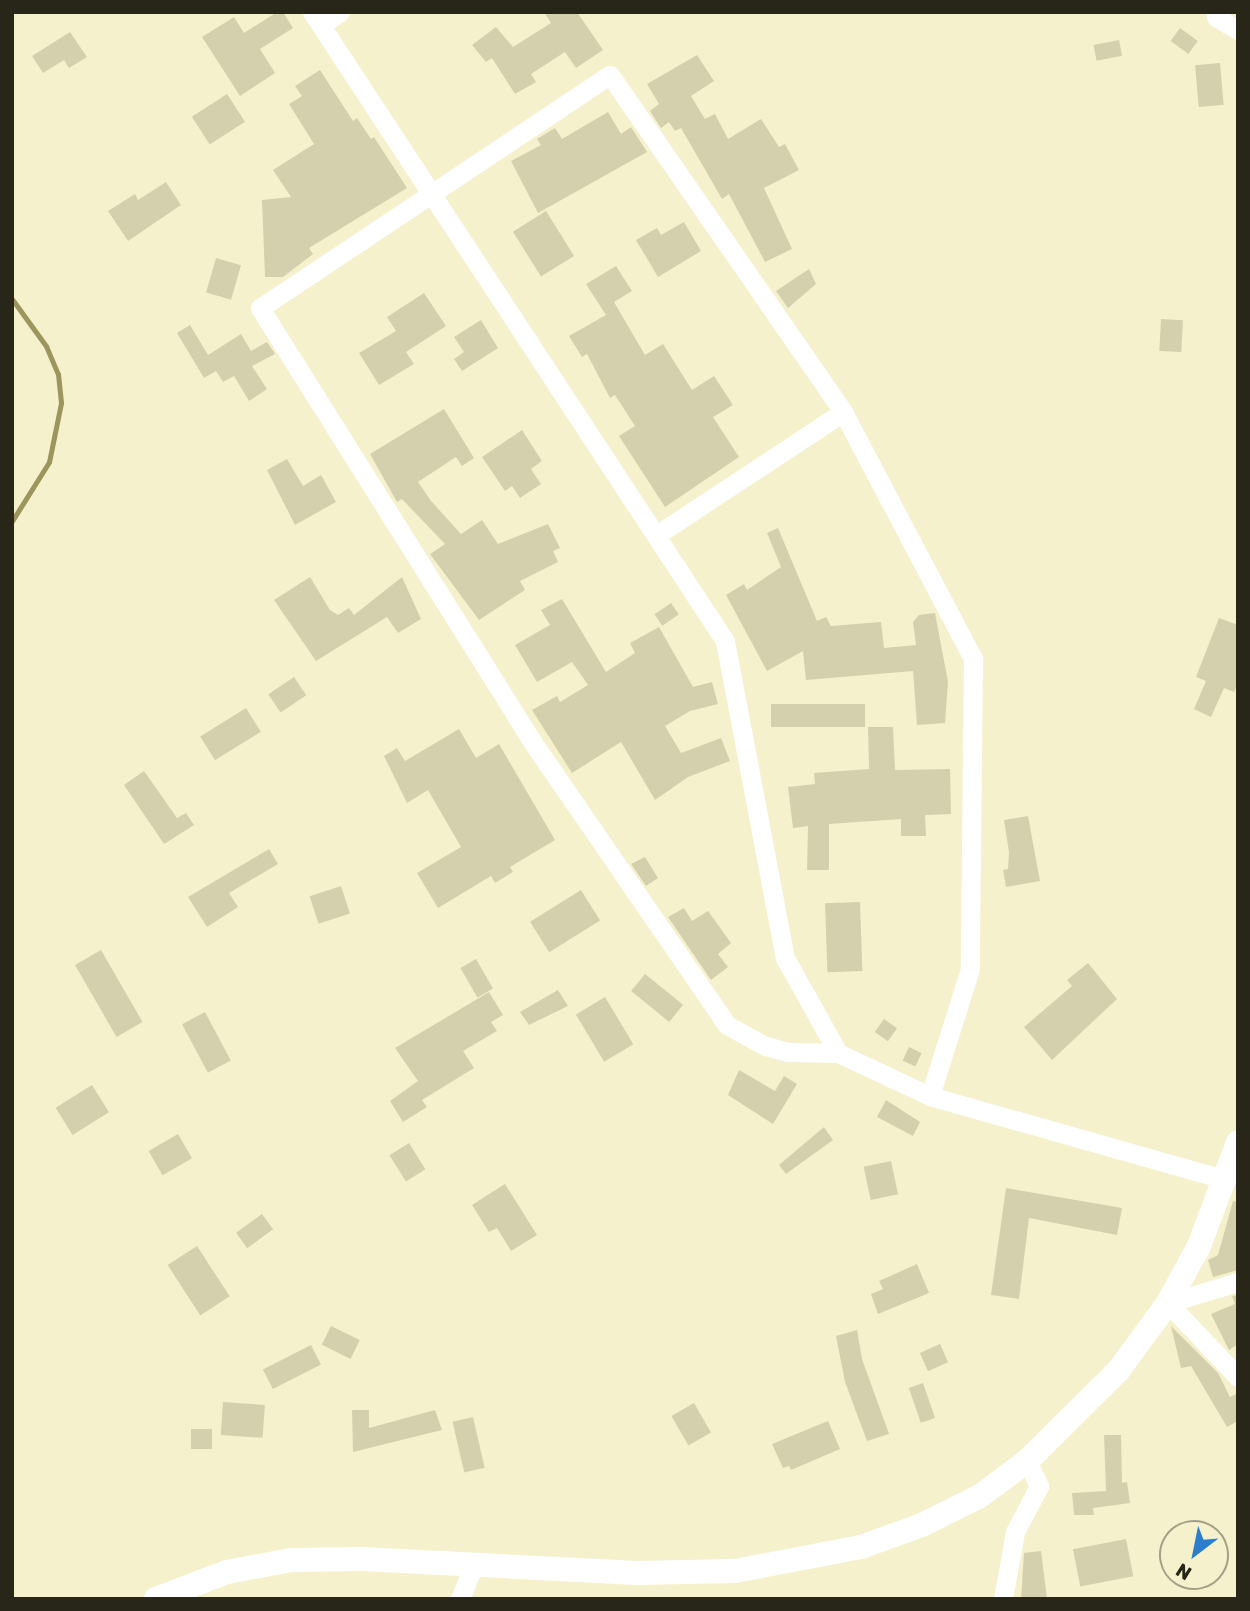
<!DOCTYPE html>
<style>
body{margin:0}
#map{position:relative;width:1250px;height:1611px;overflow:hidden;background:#f6f1cd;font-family:Rubik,sans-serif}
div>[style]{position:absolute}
.stream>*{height:5px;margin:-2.5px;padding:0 2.5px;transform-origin:2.5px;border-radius:2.5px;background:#9c955d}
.building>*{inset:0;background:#d4d0ad;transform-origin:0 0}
.minor>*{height:19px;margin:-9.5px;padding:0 9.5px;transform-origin:9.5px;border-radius:9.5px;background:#fff}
.tertiary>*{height:24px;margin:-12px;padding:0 12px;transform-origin:12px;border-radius:12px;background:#fff}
span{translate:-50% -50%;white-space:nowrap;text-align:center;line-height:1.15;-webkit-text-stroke:6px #f6f1cd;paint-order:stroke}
.frame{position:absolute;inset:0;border:14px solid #282618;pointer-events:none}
.north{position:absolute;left:1159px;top:1520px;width:70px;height:70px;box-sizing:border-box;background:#f6f1cd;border:2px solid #a4a085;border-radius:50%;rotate:212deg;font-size:19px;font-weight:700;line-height:28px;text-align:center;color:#282618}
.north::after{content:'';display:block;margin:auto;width:24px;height:32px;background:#2c7dcc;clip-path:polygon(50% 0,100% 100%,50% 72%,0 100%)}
</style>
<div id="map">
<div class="stream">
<i style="left:12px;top:299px;width:58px;rotate:54.1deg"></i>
<i style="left:46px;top:346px;width:30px;rotate:67deg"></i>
<i style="left:58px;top:374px;width:29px;rotate:84deg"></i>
<i style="left:61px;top:403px;width:60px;rotate:101.5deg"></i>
<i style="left:49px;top:462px;width:70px;rotate:122.1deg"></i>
</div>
<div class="building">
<i style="clip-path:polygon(277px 12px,283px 12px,293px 28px,260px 49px,275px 73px,240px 96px,202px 37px,234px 17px,244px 33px)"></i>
<i style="clip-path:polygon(544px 12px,577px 12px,603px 50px,576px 68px,565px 52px,531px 74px,536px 82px,515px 94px,492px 58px,486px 62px,472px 45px,496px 27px,513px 47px,551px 23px)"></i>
<i style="left:1180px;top:28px;width:22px;height:16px;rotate:36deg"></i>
<i style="clip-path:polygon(70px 32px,87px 57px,69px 68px,64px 60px,43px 73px,32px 56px)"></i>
<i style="left:1119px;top:40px;width:16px;height:26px;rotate:79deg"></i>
<i style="clip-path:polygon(697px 55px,714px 81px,691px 96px,705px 119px,715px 114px,728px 139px,761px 119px,779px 147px,785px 144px,799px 170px,764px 188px,792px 249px,765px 262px,729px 194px,722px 199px,681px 128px,675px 131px,669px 122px,661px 128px,650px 111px,659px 104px,647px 84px)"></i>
<i style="left:1220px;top:63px;width:42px;height:25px;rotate:85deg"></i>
<i style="clip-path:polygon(320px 70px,353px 121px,357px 118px,371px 139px,374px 137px,407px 188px,309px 248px,313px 254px,283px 277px,265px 277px,262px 200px,291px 197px,273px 170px,314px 144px,289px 104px,302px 96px,295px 86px)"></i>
<i style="left:227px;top:94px;width:33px;height:42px;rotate:57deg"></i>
<i style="clip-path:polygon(608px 112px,621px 134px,631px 127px,647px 152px,538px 213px,511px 161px,541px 145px,537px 139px,555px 128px,562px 139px)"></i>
<i style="clip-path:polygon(166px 182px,181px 205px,128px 241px,108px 211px,135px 194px,138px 200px)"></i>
<i style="left:546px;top:211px;width:53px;height:39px;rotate:58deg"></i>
<i style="clip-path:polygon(684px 222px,701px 251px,658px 277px,636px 240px,657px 228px,661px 235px)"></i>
<i style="left:216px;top:258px;width:26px;height:36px;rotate:16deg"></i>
<i style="clip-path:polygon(616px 266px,632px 291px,614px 302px,645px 355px,663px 344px,692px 390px,714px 376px,733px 405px,713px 417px,739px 457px,665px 507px,619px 436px,635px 426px,615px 395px,610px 398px,587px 354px,582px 357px,569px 336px,606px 315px,586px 284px)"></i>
<i style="clip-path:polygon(809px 269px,816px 284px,788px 308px,776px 291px)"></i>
<i style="clip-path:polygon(424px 293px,446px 326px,406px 352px,414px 364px,379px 385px,359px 353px,396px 331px,387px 317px)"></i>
<i style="left:1161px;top:319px;width:22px;height:32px;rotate:3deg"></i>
<i style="clip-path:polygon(481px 320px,498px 348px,462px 371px,454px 359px,464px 352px,454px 337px)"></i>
<i style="clip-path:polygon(190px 325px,208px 355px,241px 334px,251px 351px,267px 342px,275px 354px,252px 366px,267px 389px,249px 401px,234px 376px,223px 382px,216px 371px,204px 378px,177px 333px)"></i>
<i style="clip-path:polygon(444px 409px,474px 458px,462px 466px,456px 457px,418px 482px,431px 501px,461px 534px,482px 520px,498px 544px,548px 524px,560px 548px,553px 551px,558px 562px,520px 581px,525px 590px,479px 620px,430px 554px,445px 544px,402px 499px,397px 502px,370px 454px)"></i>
<i style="clip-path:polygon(522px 430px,542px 461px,531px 469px,541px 484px,520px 498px,512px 486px,505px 491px,482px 457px)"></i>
<i style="clip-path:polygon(287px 459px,303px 486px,321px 475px,336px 502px,295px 525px,267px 470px)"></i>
<i style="clip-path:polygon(778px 528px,817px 621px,826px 617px,831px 626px,881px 622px,884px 648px,916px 645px,913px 622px,919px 615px,935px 613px,948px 682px,945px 723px,917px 725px,913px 671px,806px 680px,803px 651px,767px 671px,726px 595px,744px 584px,747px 590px,781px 567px,767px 533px)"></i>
<i style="clip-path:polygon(310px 577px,330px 610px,338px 615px,349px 608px,354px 615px,402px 577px,421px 619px,398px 633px,387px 617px,316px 661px,274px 600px)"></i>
<i style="clip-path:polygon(562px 599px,606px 672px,635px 653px,630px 643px,659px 627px,693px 687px,712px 682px,718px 704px,690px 711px,665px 726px,681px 753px,721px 738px,730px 761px,688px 777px,655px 800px,621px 742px,572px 773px,532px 710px,557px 696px,560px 702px,588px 685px,572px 662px,537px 682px,515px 645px,550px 625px,541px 610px)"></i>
<i style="left:671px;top:603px;width:14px;height:20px;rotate:56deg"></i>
<i style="clip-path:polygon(1219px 618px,1238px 625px,1238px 683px,1234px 692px,1224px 688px,1211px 717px,1194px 709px,1206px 681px,1196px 677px)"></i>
<i style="left:294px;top:677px;width:22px;height:31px;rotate:56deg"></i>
<i style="left:865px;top:704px;width:23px;height:94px;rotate:90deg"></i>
<i style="left:246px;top:708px;width:28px;height:54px;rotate:58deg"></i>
<i style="clip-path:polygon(868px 727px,893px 727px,895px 770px,950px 769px,951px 814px,925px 815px,926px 836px,901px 836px,901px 819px,829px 824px,829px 870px,807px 870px,808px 826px,793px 828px,788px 787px,815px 784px,814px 773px,869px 769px)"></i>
<i style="clip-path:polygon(459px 729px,476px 758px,499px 744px,555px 840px,510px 867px,513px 872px,495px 883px,491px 876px,438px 908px,417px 873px,461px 847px,428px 790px,407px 803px,384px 756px,397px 748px,405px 761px)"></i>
<i style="clip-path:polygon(144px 771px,177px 818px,186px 813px,194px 825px,164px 844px,124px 785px)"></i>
<i style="clip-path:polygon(1028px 816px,1040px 881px,1006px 887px,1003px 870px,1008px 869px,1009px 852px,1004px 820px)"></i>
<i style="clip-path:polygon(269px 849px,278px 864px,229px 893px,238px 907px,207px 927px,188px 897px)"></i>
<i style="clip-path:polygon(645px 857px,658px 878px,646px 886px,631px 864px)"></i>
<i style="left:341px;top:886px;width:29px;height:33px;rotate:72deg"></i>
<i style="left:581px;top:890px;width:36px;height:60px;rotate:58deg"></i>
<i style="left:860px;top:902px;width:69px;height:35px;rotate:88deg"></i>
<i style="clip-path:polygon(684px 908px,692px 921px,708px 911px,731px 943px,718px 954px,728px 967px,711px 980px,668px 917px)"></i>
<i style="left:101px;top:950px;width:83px;height:30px;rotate:60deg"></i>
<i style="left:476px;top:959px;width:34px;height:18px;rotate:60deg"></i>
<i style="clip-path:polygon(1088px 963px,1117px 999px,1052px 1060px,1024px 1027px,1072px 986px,1067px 980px)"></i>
<i style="left:645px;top:974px;width:49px;height:22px;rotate:39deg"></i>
<i style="clip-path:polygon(558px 990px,568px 1006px,529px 1025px,520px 1012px)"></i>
<i style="clip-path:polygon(489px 992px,503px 1015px,491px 1022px,497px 1031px,463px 1051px,474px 1068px,422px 1100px,427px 1107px,403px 1122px,390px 1101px,418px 1081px,395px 1048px)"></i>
<i style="left:605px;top:997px;width:55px;height:34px;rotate:59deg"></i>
<i style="left:205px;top:1012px;width:55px;height:26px;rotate:62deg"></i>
<i style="left:884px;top:1019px;width:16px;height:16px;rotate:35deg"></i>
<i style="left:909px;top:1047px;width:14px;height:15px;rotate:25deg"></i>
<i style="clip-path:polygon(739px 1070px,775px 1091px,784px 1076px,797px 1084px,773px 1124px,728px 1095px)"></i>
<i style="left:92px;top:1085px;width:32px;height:43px;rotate:58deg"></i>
<i style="clip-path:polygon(886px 1100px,920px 1122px,913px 1136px,877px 1117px)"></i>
<i style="clip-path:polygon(824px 1127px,833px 1140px,786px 1174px,779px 1165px)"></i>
<i style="left:178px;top:1134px;width:28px;height:34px;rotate:60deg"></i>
<i style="left:409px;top:1143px;width:31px;height:23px;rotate:58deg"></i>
<i style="left:891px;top:1161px;width:34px;height:28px;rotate:78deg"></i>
<i style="clip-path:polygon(505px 1184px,537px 1235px,511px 1251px,497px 1228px,489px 1232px,472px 1205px)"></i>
<i style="clip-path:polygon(1006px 1188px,1122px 1208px,1117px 1235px,1029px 1218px,1019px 1299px,991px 1295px)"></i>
<i style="clip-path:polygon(1233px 1201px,1238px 1202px,1238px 1270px,1213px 1277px,1208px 1260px,1218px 1255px)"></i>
<i style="left:262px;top:1214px;width:19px;height:32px;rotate:54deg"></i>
<i style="left:197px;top:1246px;width:60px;height:35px;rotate:57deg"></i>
<i style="clip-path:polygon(917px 1264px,929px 1293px,878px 1314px,871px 1294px,883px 1289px,879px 1281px)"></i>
<i style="clip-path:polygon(1238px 1295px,1238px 1344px,1229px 1350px,1211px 1314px,1235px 1304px,1232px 1296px)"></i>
<i style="left:331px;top:1326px;width:32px;height:21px;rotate:26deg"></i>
<i style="clip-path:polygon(1171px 1326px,1218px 1373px,1230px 1397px,1238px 1393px,1238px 1421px,1227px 1427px,1191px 1366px,1181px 1368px)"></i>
<i style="clip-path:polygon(857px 1330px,862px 1359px,889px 1434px,867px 1441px,845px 1382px,836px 1336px)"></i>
<i style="left:940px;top:1344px;width:20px;height:22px;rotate:66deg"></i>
<i style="left:311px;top:1345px;width:22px;height:54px;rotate:63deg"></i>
<i style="left:923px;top:1383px;width:37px;height:15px;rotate:71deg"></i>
<i style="left:223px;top:1402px;width:42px;height:33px;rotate:4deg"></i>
<i style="left:694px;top:1403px;width:34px;height:26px;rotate:60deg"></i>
<i style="clip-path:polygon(352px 1410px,369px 1410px,369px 1428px,435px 1410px,442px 1430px,353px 1452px)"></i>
<i style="left:473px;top:1417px;width:52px;height:21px;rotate:77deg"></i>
<i style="clip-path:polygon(828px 1421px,840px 1449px,791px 1470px,789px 1466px,783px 1468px,772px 1444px)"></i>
<i style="left:191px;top:1429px;width:21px;height:20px"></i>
<i style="clip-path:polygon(1104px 1435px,1121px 1435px,1122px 1483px,1127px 1482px,1130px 1503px,1093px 1508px,1094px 1515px,1074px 1515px,1072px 1493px,1106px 1491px)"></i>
<i style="left:1126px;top:1539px;width:38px;height:54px;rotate:79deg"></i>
<i style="clip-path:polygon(1041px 1551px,1047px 1599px,1021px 1599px,1024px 1553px)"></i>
</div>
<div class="minor">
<i style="left:312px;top:12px;width:752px;rotate:56.71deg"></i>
<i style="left:725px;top:641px;width:323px;rotate:79.3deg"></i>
<i style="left:785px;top:958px;width:109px;rotate:60.8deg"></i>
<i style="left:838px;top:1053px;width:102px;rotate:25.1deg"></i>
<i style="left:930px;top:1096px;width:308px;rotate:15.8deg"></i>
<i style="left:1216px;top:17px;width:26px;rotate:31deg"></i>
<i style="left:321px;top:25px;width:23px;rotate:-34deg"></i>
<i style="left:658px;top:534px;width:222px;rotate:-33.4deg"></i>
<i style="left:838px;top:1053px;width:50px;rotate:-178.9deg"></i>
<i style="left:788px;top:1052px;width:24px;rotate:-165deg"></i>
<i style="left:765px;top:1046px;width:43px;rotate:-151.1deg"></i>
<i style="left:727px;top:1025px;width:335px;rotate:-124.5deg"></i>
<i style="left:537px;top:749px;width:521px;rotate:-122.13deg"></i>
<i style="left:260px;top:308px;width:420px;rotate:-33.7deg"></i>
<i style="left:610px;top:75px;width:410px;rotate:55.3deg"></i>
<i style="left:843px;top:412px;width:279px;rotate:62.2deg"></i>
<i style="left:973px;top:659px;width:310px;rotate:90.6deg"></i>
<i style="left:970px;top:969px;width:133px;rotate:107.5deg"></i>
<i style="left:1238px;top:1282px;width:73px;rotate:163.3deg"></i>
<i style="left:1168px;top:1303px;width:102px;rotate:46.6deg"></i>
<i style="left:460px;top:1599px;width:37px;rotate:-68deg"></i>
<i style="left:1003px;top:1599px;width:68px;rotate:-79.8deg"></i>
<i style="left:1015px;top:1532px;width:52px;rotate:-62.4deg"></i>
<i style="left:1039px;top:1486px;width:28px;rotate:-116deg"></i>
</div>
<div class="tertiary">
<i style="left:156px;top:1599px;width:76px;rotate:-20.8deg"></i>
<i style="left:227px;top:1572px;width:65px;rotate:-10.6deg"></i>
<i style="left:291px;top:1560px;width:71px;rotate:-0.8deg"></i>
<i style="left:362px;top:1559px;width:275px;rotate:2.9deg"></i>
<i style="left:637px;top:1573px;width:98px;rotate:-1.2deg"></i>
<i style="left:735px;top:1571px;width:128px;rotate:-10.8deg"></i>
<i style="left:861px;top:1547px;width:65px;rotate:-19.8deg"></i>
<i style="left:922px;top:1525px;width:65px;rotate:-26.6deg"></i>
<i style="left:980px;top:1496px;width:59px;rotate:-36.7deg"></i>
<i style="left:1027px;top:1461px;width:128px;rotate:-44.7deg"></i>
<i style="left:1118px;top:1371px;width:84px;rotate:-53.7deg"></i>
<i style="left:1168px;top:1303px;width:65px;rotate:-61.5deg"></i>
<i style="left:1199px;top:1246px;width:111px;rotate:-69.4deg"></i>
</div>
<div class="frame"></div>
<div class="north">N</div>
</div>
